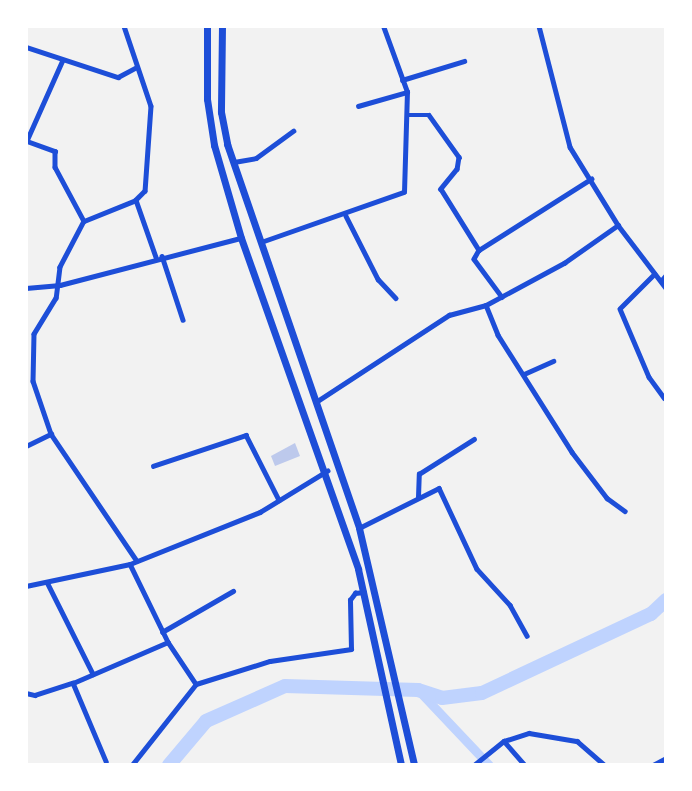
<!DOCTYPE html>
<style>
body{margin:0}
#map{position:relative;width:692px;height:791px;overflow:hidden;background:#f2f2f2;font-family:Ubuntu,sans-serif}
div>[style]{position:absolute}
.canal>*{height:9px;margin:-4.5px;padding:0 4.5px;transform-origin:4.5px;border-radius:4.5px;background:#bfd3fe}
.river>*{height:14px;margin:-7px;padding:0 7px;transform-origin:7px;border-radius:7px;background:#bfd3fe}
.building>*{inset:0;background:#bdc9ec}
.minor>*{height:4.5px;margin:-2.25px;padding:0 2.25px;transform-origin:2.25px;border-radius:2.25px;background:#1d4ed8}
.primary>*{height:7px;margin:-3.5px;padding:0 3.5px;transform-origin:3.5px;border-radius:3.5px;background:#1d4ed8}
span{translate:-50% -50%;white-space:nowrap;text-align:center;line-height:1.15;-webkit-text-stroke:7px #fff;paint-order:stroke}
.frame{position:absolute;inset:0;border:28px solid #fff;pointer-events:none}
</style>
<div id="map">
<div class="canal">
<i style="left:418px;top:690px;width:103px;rotate:46.6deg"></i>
</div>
<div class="river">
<i style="left:169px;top:765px;width:57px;rotate:-49.9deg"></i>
<i style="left:206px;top:721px;width:86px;rotate:-23.9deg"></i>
<i style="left:285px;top:686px;width:133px;rotate:1.7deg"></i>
<i style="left:418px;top:690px;width:25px;rotate:18deg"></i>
<i style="left:442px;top:698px;width:40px;rotate:-7.1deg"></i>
<i style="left:482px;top:693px;width:187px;rotate:-25.1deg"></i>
<i style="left:651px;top:614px;width:21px;rotate:-43deg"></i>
</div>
<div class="building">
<i style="clip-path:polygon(295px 443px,300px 456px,275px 466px,271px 456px)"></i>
</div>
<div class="minor">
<i style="left:124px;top:26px;width:84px;rotate:71.4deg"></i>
<i style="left:151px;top:106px;width:85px;rotate:94deg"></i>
<i style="left:145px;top:191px;width:13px;rotate:135deg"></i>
<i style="left:136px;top:200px;width:60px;rotate:70.7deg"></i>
<i style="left:539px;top:26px;width:125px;rotate:75.6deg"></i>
<i style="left:570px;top:147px;width:92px;rotate:58.4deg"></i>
<i style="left:618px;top:225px;width:79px;rotate:52.7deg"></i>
<i style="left:26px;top:47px;width:97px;rotate:18.1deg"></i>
<i style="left:118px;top:77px;width:21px;rotate:-28deg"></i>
<i style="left:63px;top:60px;width:89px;rotate:114deg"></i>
<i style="left:27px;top:141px;width:30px;rotate:20deg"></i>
<i style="left:55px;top:151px;width:16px;rotate:90deg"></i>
<i style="left:55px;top:167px;width:61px;rotate:61.8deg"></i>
<i style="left:84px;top:221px;width:52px;rotate:117.6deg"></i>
<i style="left:60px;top:267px;width:31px;rotate:97deg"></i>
<i style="left:56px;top:298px;width:42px;rotate:121.4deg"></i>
<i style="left:34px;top:334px;width:47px;rotate:91.2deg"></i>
<i style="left:33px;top:381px;width:56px;rotate:71.2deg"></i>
<i style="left:51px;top:434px;width:153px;rotate:55.9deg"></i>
<i style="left:402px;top:80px;width:65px;rotate:-17deg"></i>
<i style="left:358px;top:106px;width:51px;rotate:-15.9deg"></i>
<i style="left:409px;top:115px;width:20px"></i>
<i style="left:429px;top:115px;width:52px;rotate:54.5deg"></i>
<i style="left:459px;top:157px;width:12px;rotate:99deg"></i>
<i style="left:457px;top:169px;width:26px;rotate:129deg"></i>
<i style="left:441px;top:189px;width:72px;rotate:58.1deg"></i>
<i style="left:479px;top:250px;width:10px;rotate:119deg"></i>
<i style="left:474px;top:259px;width:47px;rotate:53.6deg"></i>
<i style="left:234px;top:162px;width:22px;rotate:-10deg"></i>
<i style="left:256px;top:158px;width:46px;rotate:-36.1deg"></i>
<i style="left:346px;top:216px;width:71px;rotate:63.1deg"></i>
<i style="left:378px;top:279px;width:26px;rotate:47deg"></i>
<i style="left:84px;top:221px;width:56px;rotate:-22deg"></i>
<i style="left:261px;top:242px;width:151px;rotate:-19.3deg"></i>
<i style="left:404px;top:192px;width:100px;rotate:-88.3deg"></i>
<i style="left:407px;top:92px;width:70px;rotate:-110deg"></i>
<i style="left:479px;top:250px;width:133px;rotate:-32.4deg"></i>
<i style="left:162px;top:256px;width:67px;rotate:71.8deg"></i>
<i style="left:655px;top:274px;width:49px;rotate:135deg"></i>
<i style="left:620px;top:309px;width:74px;rotate:66.9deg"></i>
<i style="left:649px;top:377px;width:26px;rotate:54deg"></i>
<i style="left:661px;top:281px;width:8px;rotate:-50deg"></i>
<i style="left:26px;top:288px;width:34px;rotate:-5deg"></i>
<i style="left:60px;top:285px;width:187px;rotate:-14.6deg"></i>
<i style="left:486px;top:305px;width:32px;rotate:68deg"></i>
<i style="left:498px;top:335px;width:138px;rotate:57.7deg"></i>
<i style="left:572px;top:452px;width:58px;rotate:52.7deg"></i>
<i style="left:607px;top:498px;width:22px;rotate:36deg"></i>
<i style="left:524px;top:374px;width:32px;rotate:-24deg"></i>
<i style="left:316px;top:402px;width:159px;rotate:-33.2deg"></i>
<i style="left:449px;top:315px;width:38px;rotate:-15deg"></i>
<i style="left:486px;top:305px;width:89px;rotate:-28.3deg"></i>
<i style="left:564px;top:263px;width:66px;rotate:-35.1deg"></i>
<i style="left:26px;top:446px;width:28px;rotate:-26deg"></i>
<i style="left:153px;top:466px;width:98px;rotate:-18.4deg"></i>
<i style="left:246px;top:435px;width:73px;rotate:63.1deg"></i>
<i style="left:418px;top:497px;width:23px;rotate:-88deg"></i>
<i style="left:419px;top:474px;width:65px;rotate:-32.5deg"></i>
<i style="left:359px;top:528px;width:89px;rotate:-26.6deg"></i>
<i style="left:439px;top:488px;width:89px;rotate:64.9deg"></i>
<i style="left:477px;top:569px;width:49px;rotate:47.5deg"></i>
<i style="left:510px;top:605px;width:35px;rotate:61deg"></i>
<i style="left:130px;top:564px;width:87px;rotate:64deg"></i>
<i style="left:168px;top:642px;width:50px;rotate:56.3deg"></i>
<i style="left:47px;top:582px;width:103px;rotate:63.4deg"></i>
<i style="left:26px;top:586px;width:106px;rotate:-11.9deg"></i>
<i style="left:130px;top:564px;width:140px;rotate:-21.8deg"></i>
<i style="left:260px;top:512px;width:79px;rotate:-31.5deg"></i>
<i style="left:162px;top:632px;width:82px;rotate:-30deg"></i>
<i style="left:73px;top:683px;width:85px;rotate:67.1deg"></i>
<i style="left:26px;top:693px;width:9px;rotate:13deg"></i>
<i style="left:35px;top:695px;width:40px;rotate:-18deg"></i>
<i style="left:73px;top:683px;width:103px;rotate:-23.3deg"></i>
<i style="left:504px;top:741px;width:32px;rotate:49deg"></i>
<i style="left:132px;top:765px;width:103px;rotate:-51.7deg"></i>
<i style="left:196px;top:684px;width:77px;rotate:-17.3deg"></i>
<i style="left:270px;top:661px;width:82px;rotate:-8.4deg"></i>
<i style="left:351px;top:649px;width:49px;rotate:-91.2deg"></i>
<i style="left:350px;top:600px;width:9px;rotate:-54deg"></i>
<i style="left:355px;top:593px;width:9px;rotate:-6deg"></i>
<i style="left:474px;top:765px;width:38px;rotate:-39deg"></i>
<i style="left:504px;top:741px;width:26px;rotate:-18deg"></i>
<i style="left:529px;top:733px;width:49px;rotate:9.5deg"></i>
<i style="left:577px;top:741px;width:37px;rotate:41deg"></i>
<i style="left:653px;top:765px;width:15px;rotate:-28deg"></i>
</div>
<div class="primary">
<i style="left:207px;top:26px;width:73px;rotate:90deg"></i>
<i style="left:207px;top:99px;width:47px;rotate:81.3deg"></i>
<i style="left:214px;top:145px;width:97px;rotate:73.8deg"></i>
<i style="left:241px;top:238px;width:351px;rotate:70.5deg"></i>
<i style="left:358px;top:569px;width:201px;rotate:77.6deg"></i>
<i style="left:222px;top:26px;width:86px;rotate:90.7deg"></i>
<i style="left:221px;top:112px;width:33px;rotate:79deg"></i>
<i style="left:227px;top:144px;width:406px;rotate:71deg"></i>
<i style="left:359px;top:528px;width:243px;rotate:76.9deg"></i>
</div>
<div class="frame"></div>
</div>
